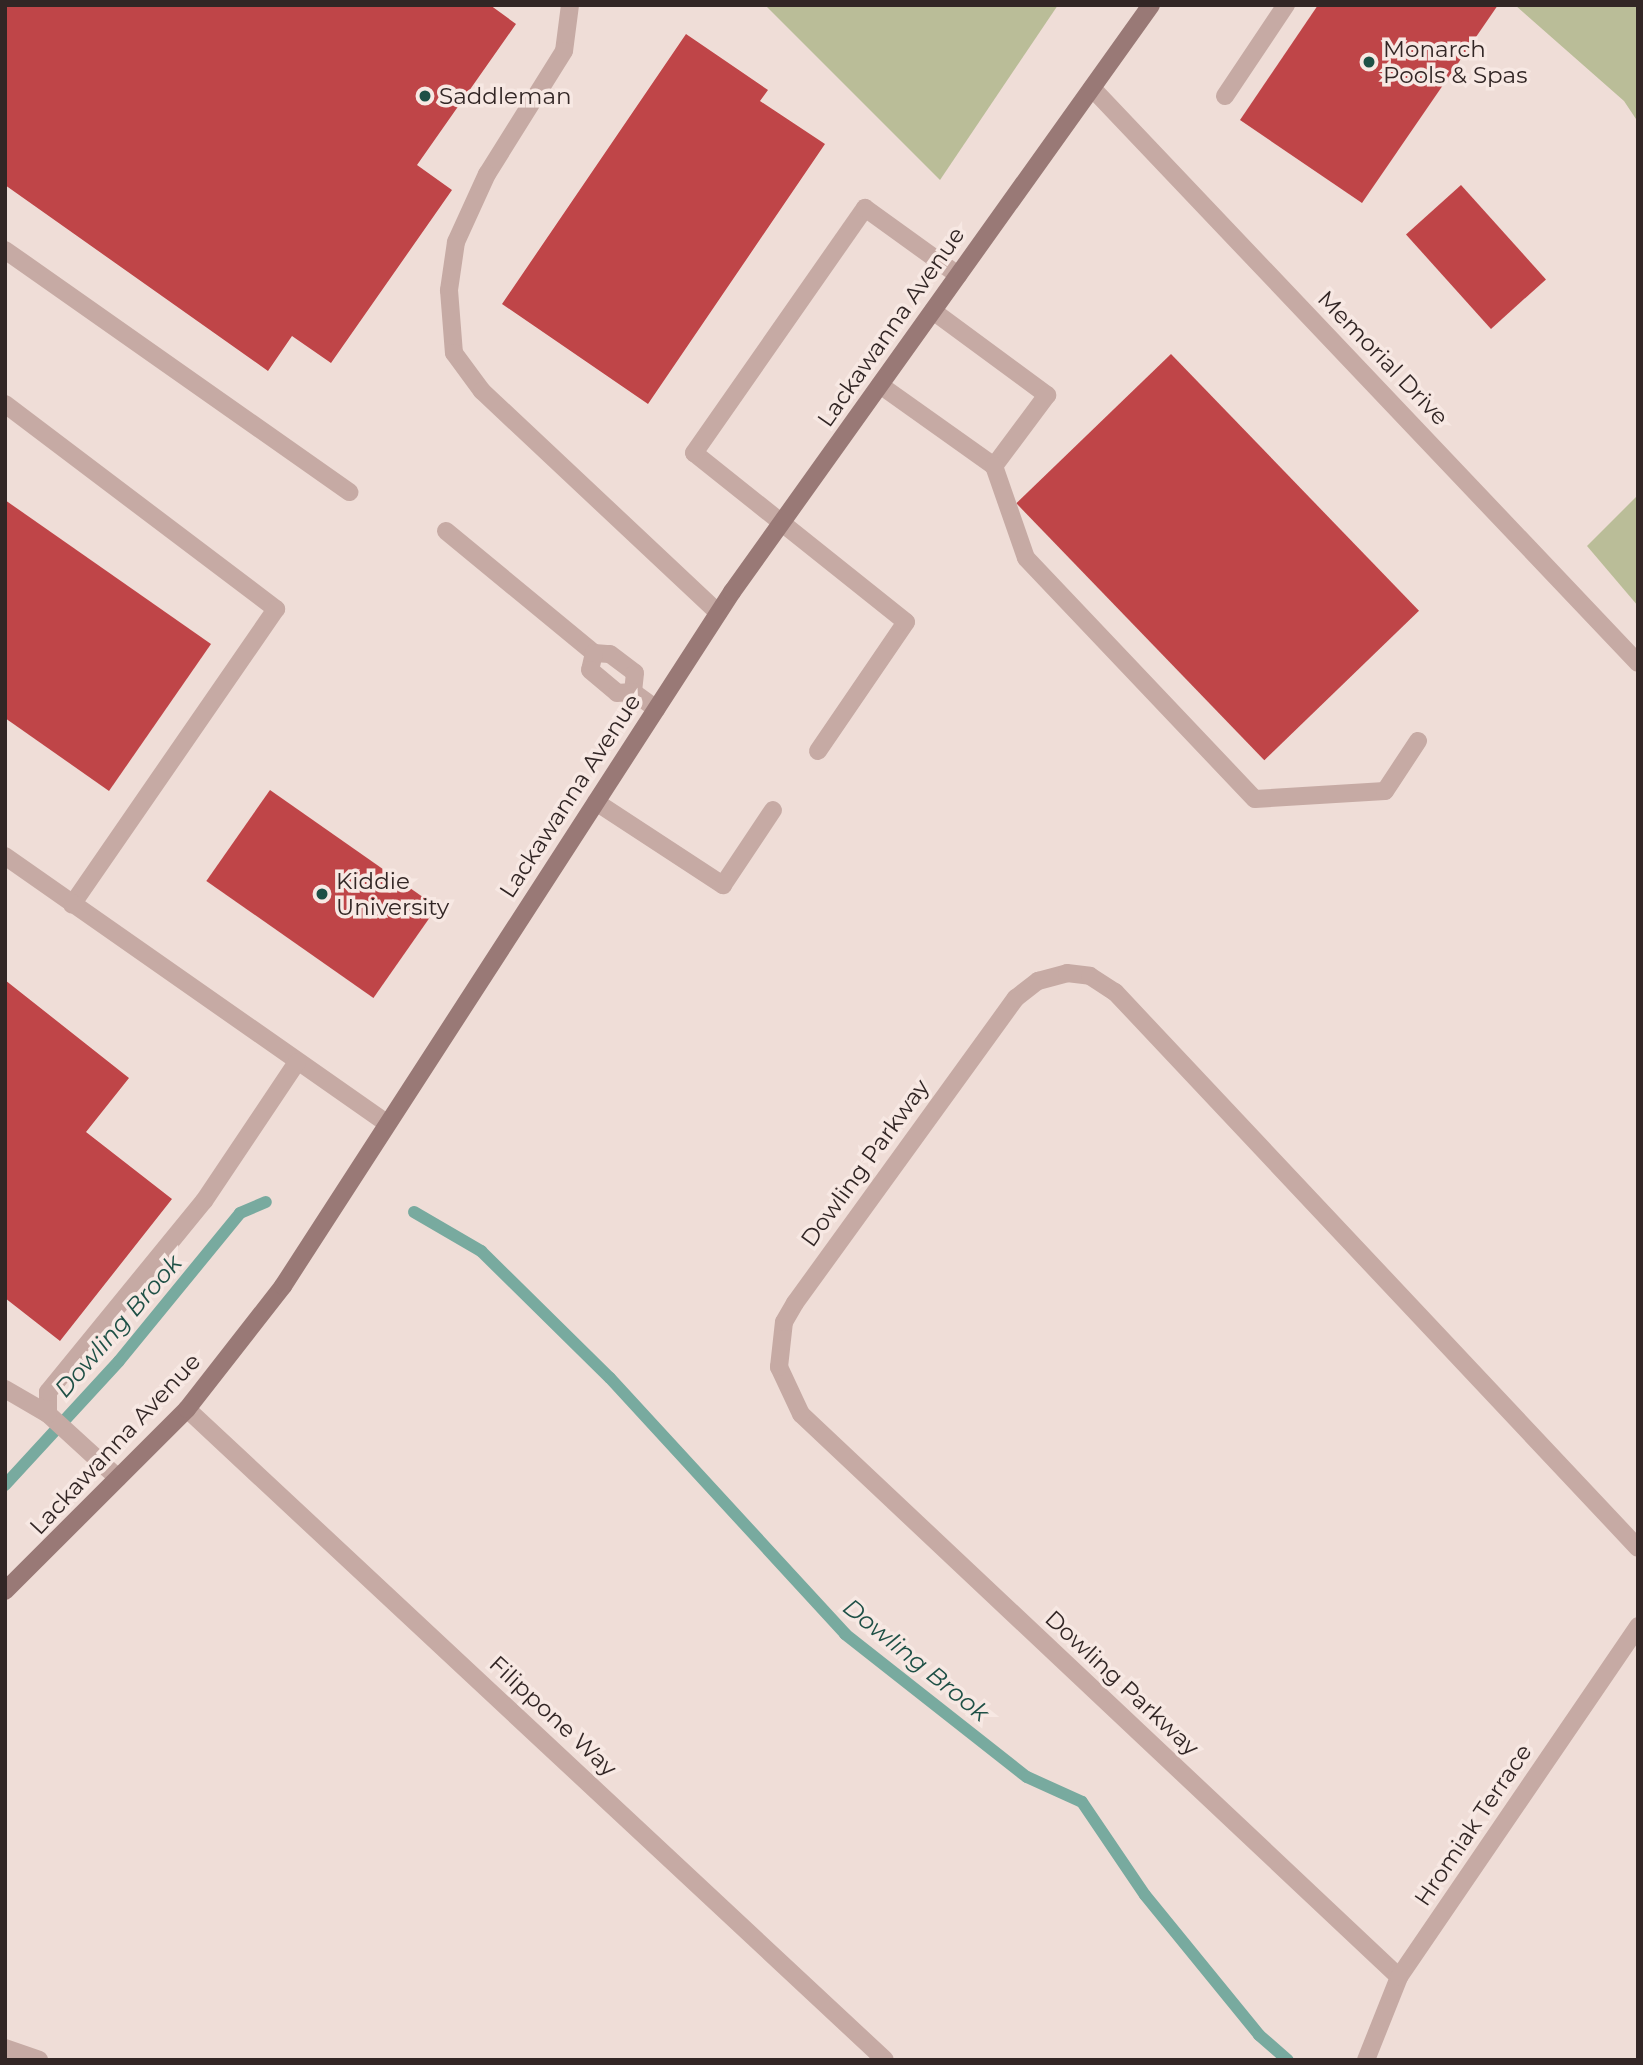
<!DOCTYPE html>
<style>
body{margin:0}
#map{position:relative;width:1643px;height:2065px;overflow:hidden;background:#efddd7;font-family:Montserrat,sans-serif}
div>[style]{position:absolute}
.green>*{inset:0;background:#babd98}
.stream>*{height:12px;margin:-6px;padding:0 6px;transform-origin:6px;border-radius:6px;background:#78aa9f}
.building>*{inset:0;background:#bf4548;transform-origin:0 0}
.lane>*{height:18px;margin:-9px;padding:0 9px;transform-origin:9px;border-radius:9px;background:#c6aaa4}
.street>*{height:18px;margin:-9px;padding:0 9px;transform-origin:9px;border-radius:9px;background:#c6aaa4}
.secondary>*{height:18px;margin:-9px;padding:0 9px;transform-origin:9px;border-radius:9px;background:#997976}
.dots>*{width:19px;height:19px;translate:-50% -50%;box-sizing:border-box;border:4px solid #f7e8e3;border-radius:50%}
span{translate:-50% -50%;white-space:nowrap;text-align:center;line-height:1.15;-webkit-text-stroke:7px #f7e8e3;paint-order:stroke}
.poi-label{font-size:23px;color:#322625}
.left{translate:0 -50%;text-align:left}
.street-label{font-size:23px;color:#322625}
.water-label{font-size:24px;color:#1e5046;font-style:italic}
.frame{position:absolute;inset:0;border:7px solid #322625;pointer-events:none}
</style>
<div id="map">
<div class="green">
<i style="clip-path:polygon(765px 5px,1058px 5px,940px 180px)"></i>
<i style="clip-path:polygon(1515px 5px,1638px 5px,1638px 122px,1624px 101px)"></i>
<i style="clip-path:polygon(1638px 495px,1638px 606px,1587px 546px)"></i>
</div>
<div class="stream">
<i style="left:414px;top:1212px;width:78px;rotate:30.2deg"></i>
<i style="left:481px;top:1251px;width:181px;rotate:44.6deg"></i>
<i style="left:610px;top:1378px;width:348px;rotate:47.4deg"></i>
<i style="left:845px;top:1634px;width:231px;rotate:38.2deg"></i>
<i style="left:1027px;top:1777px;width:60px;rotate:24.4deg"></i>
<i style="left:1082px;top:1802px;width:112px;rotate:55.9deg"></i>
<i style="left:1145px;top:1895px;width:181px;rotate:50.8deg"></i>
<i style="left:1259px;top:2035px;width:38px;rotate:41deg"></i>
<i style="left:5px;top:1485px;width:168px;rotate:-47.4deg"></i>
<i style="left:119px;top:1361px;width:191px;rotate:-50.7deg"></i>
<i style="left:240px;top:1213px;width:28px;rotate:-23deg"></i>
</div>
<div class="building">
<i style="clip-path:polygon(5px 5px,490px 5px,516px 24px,417px 165px,452px 190px,331px 363px,292px 336px,268px 371px,5px 185px)"></i>
<i style="clip-path:polygon(1318px 5px,1498px 5px,1362px 203px,1240px 120px)"></i>
<i style="clip-path:polygon(686px 34px,768px 90px,760px 101px,825px 144px,648px 404px,502px 304px)"></i>
<i style="left:1461px;top:185px;width:127px;height:74px;rotate:48deg"></i>
<i style="left:1171px;top:354px;width:357px;height:215px;rotate:46deg"></i>
<i style="clip-path:polygon(5px 500px,211px 644px,109px 791px,5px 718px)"></i>
<i style="left:270px;top:790px;width:204px;height:111px;rotate:35deg"></i>
<i style="clip-path:polygon(5px 980px,129px 1078px,86px 1132px,172px 1199px,60px 1341px,5px 1298px)"></i>
</div>
<div class="lane">
<i style="left:570px;top:5px;width:46px;rotate:97.4deg"></i>
<i style="left:564px;top:51px;width:145px;rotate:122deg"></i>
<i style="left:487px;top:174px;width:75px;rotate:114.5deg"></i>
<i style="left:456px;top:242px;width:49px;rotate:98.3deg"></i>
<i style="left:449px;top:290px;width:63px;rotate:85.5deg"></i>
<i style="left:454px;top:353px;width:47px;rotate:53.6deg"></i>
<i style="left:482px;top:391px;width:324px;rotate:43.2deg"></i>
<i style="left:1225px;top:96px;width:110px;rotate:-56.2deg"></i>
<i style="left:5px;top:250px;width:421px;rotate:35.1deg"></i>
<i style="left:933px;top:311px;width:142px;rotate:36.4deg"></i>
<i style="left:1047px;top:395px;width:89px;rotate:126.7deg"></i>
<i style="left:880px;top:385px;width:140px;rotate:35.4deg"></i>
<i style="left:994px;top:466px;width:97px;rotate:70.8deg"></i>
<i style="left:1026px;top:558px;width:332px;rotate:46.5deg"></i>
<i style="left:1255px;top:799px;width:130px;rotate:-3.5deg"></i>
<i style="left:1385px;top:791px;width:60px;rotate:-56.6deg"></i>
<i style="left:5px;top:404px;width:340px;rotate:37.1deg"></i>
<i style="left:276px;top:609px;width:359px;rotate:124.6deg"></i>
<i style="left:446px;top:531px;width:192px;rotate:39.5deg"></i>
<i style="left:594px;top:653px;width:16px;rotate:4deg"></i>
<i style="left:610px;top:654px;width:31px;rotate:37deg"></i>
<i style="left:635px;top:673px;width:19px;rotate:96deg"></i>
<i style="left:594px;top:653px;width:17px;rotate:103deg"></i>
<i style="left:590px;top:670px;width:35px;rotate:40deg"></i>
<i style="left:617px;top:693px;width:16px;rotate:-4deg"></i>
<i style="left:633px;top:692px;width:29px;rotate:36deg"></i>
<i style="left:818px;top:751px;width:156px;rotate:-55.7deg"></i>
<i style="left:906px;top:622px;width:271px;rotate:-141.4deg"></i>
<i style="left:694px;top:453px;width:299px;rotate:-55.1deg"></i>
<i style="left:865px;top:208px;width:115px;rotate:35.8deg"></i>
<i style="left:596px;top:802px;width:152px;rotate:33.2deg"></i>
<i style="left:723px;top:885px;width:90px;rotate:-56.3deg"></i>
<i style="left:5px;top:856px;width:465px;rotate:35deg"></i>
<i style="left:5px;top:1389px;width:50px;rotate:30.2deg"></i>
<i style="left:118px;top:1478px;width:95px;rotate:-137.6deg"></i>
<i style="left:48px;top:1414px;width:22px;rotate:-90deg"></i>
<i style="left:48px;top:1392px;width:247px;rotate:-50.8deg"></i>
<i style="left:204px;top:1201px;width:167px;rotate:-56.2deg"></i>
<i style="left:5px;top:2048px;width:36px;rotate:19deg"></i>
</div>
<div class="street">
<i style="left:1092px;top:88px;width:793px;rotate:46.48deg"></i>
<i style="left:187px;top:1409px;width:954px;rotate:43deg"></i>
<i style="left:1399px;top:1977px;width:821px;rotate:-136.73deg"></i>
<i style="left:801px;top:1414px;width:52px;rotate:-115.1deg"></i>
<i style="left:779px;top:1367px;width:45px;rotate:-83.7deg"></i>
<i style="left:784px;top:1322px;width:22px;rotate:-60deg"></i>
<i style="left:795px;top:1303px;width:377px;rotate:-54.1deg"></i>
<i style="left:1016px;top:998px;width:28px;rotate:-38deg"></i>
<i style="left:1038px;top:981px;width:30px;rotate:-15deg"></i>
<i style="left:1067px;top:973px;width:23px;rotate:7deg"></i>
<i style="left:1090px;top:976px;width:30px;rotate:33deg"></i>
<i style="left:1115px;top:992px;width:763px;rotate:46.75deg"></i>
<i style="left:1366px;top:2060px;width:89px;rotate:-68.3deg"></i>
<i style="left:1399px;top:1977px;width:425px;rotate:-55.7deg"></i>
</div>
<div class="secondary">
<i style="left:5px;top:1591px;width:257px;rotate:-45deg"></i>
<i style="left:187px;top:1409px;width:156px;rotate:-52deg"></i>
<i style="left:283px;top:1286px;width:827px;rotate:-57.1deg"></i>
<i style="left:732px;top:592px;width:721px;rotate:-54.48deg"></i>
</div>
<div class="dots">
<i style="left:1369px;top:62px;background:#1e5046"></i>
<i style="left:425px;top:96px;background:#1e5046"></i>
<i style="left:322px;top:894px;background:#1e5046"></i>
</div>
<div class="poi-label">
<span class="left" style="left:1383px;top:62px">Monarch<br>Pools &amp; Spas</span>
<span class="left" style="left:439px;top:96px">Saddleman</span>
<span class="left" style="left:336px;top:894px">Kiddie<br>University</span>
</div>
<div class="street-label">
<span style="left:891px;top:327px;rotate:-55deg">Lackawanna Avenue</span>
<span style="left:1383px;top:358px;rotate:46deg">Memorial Drive</span>
<span style="left:570px;top:796px;rotate:-57deg">Lackawanna Avenue</span>
<span style="left:865px;top:1163px;rotate:-54deg">Dowling Parkway</span>
<span style="left:115px;top:1444px;rotate:-47deg">Lackawanna Avenue</span>
<span style="left:1122px;top:1683px;rotate:43deg">Dowling Parkway</span>
<span style="left:553px;top:1716px;rotate:43deg">Filippone Way</span>
<span style="left:1473px;top:1825px;rotate:-56deg">Hromiak Terrace</span>
</div>
<div class="water-label">
<span style="left:118px;top:1326px;rotate:-49deg">Dowling Brook</span>
<span style="left:916px;top:1660px;rotate:39deg">Dowling Brook</span>
</div>
<div class="frame"></div>
</div>
